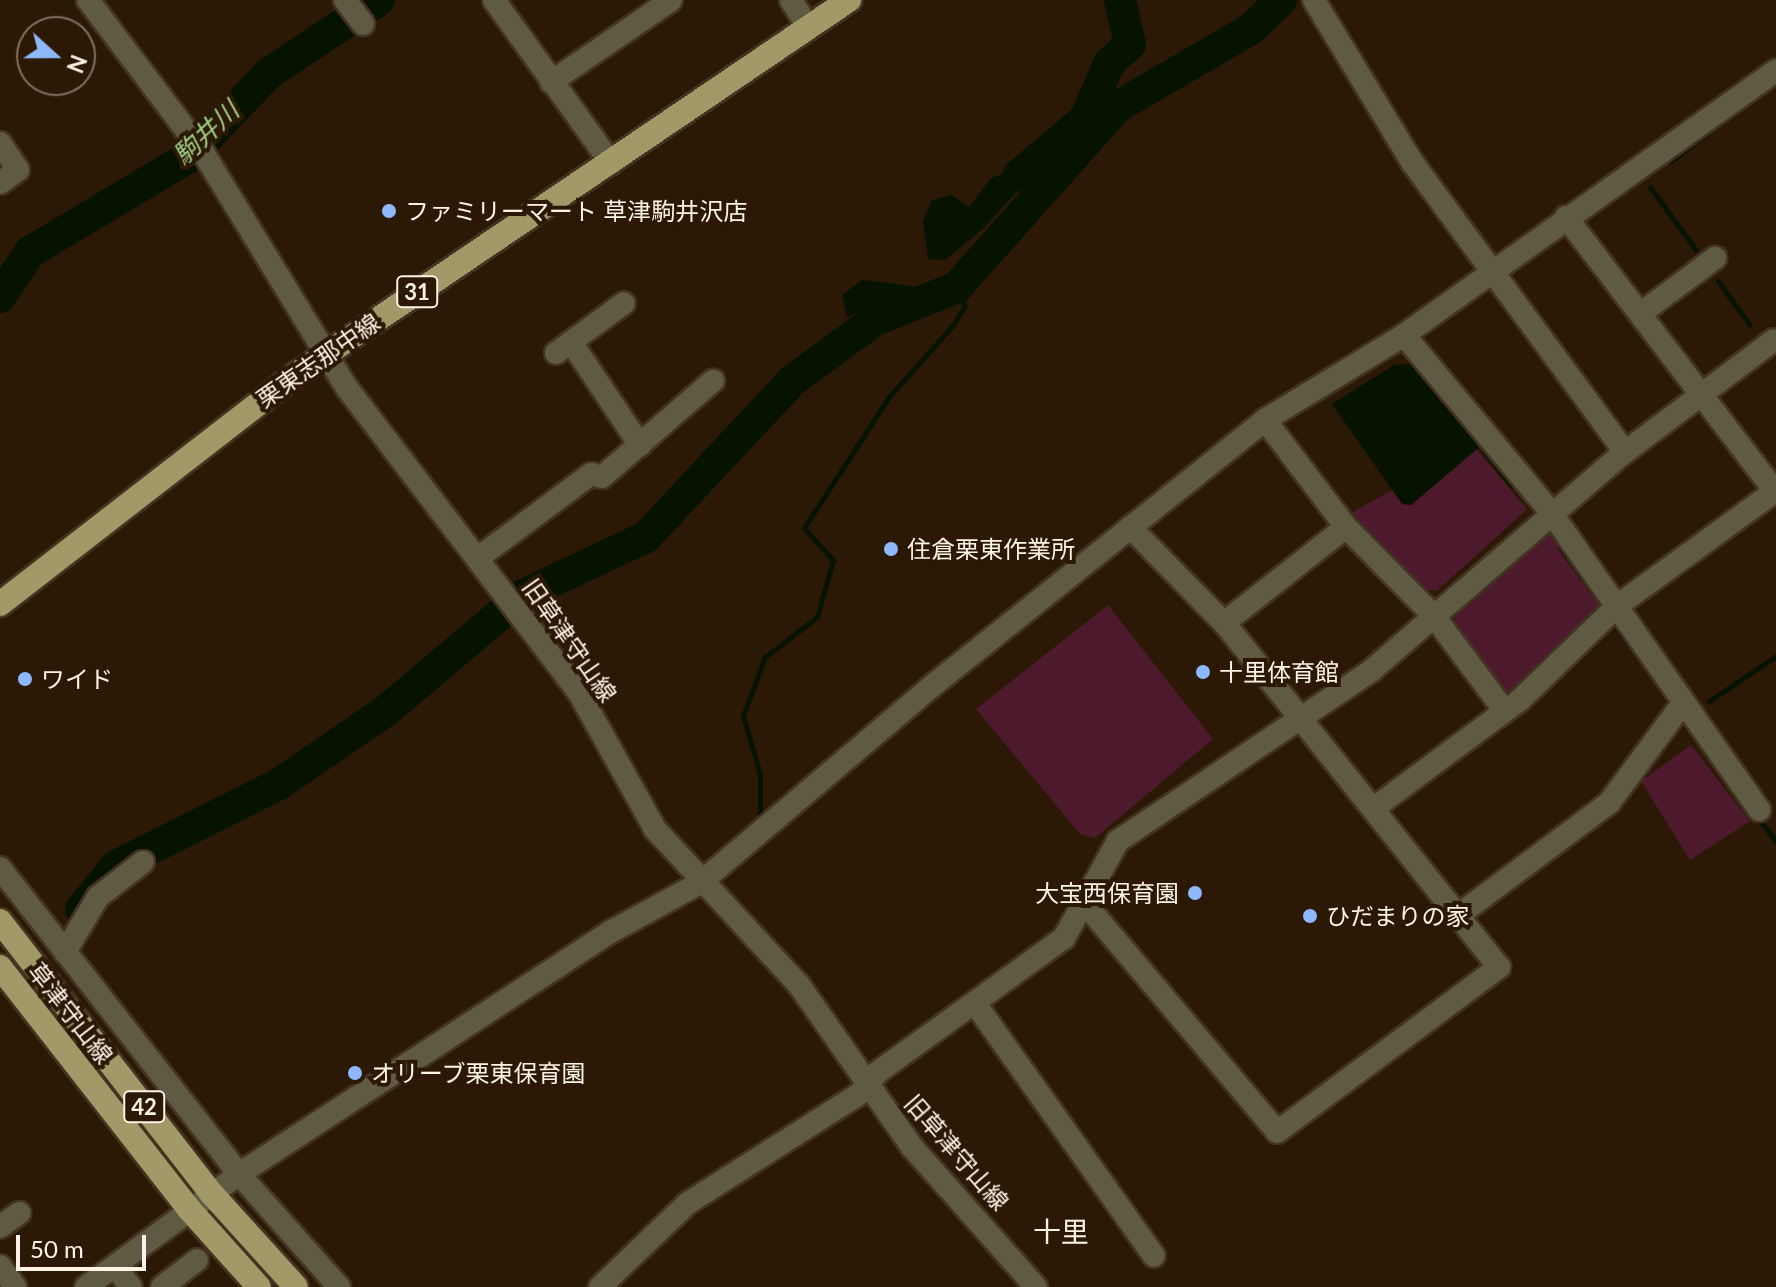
<!DOCTYPE html>
<meta charset="utf-8">
<style>
body{margin:0}
#map{position:relative;width:1776px;height:1287px;overflow:hidden;background:#2b1905;font-family:Lato,"Noto Sans JP",sans-serif}
div>[style]{position:absolute}
.green>*{inset:0;background:#4d1a2d}
.water>*{inset:0;background:#061300}
.stream>*{height:5px;margin:-2.5px;padding:0 2.5px;transform-origin:2.5px;border-radius:2.5px;background:#061300}
.river>*{height:32px;margin:-16px;padding:0 16px;transform-origin:16px;border-radius:16px;background:#061300}
.roads{filter:drop-shadow(2px 0 #443320) drop-shadow(-2px 0 #443320) drop-shadow(0 2px #443320) drop-shadow(0 -2px #443320)}
.minor>*{height:22px;margin:-11px;padding:0 11px;transform-origin:11px;border-radius:11px;background:#5f5b43}
.major>*{height:24px;margin:-12px;padding:0 12px;transform-origin:12px;border-radius:12px;background:#a19967}
.dots>*{width:22px;height:22px;translate:-50% -50%;box-sizing:border-box;border:4px solid #2b1905;border-radius:50%}
span{translate:-50% -50%;white-space:nowrap;text-align:center;line-height:1.15;-webkit-text-stroke:8px #2b1905;paint-order:stroke}
.shield-label span{padding:2px 6px;background:#2b1905;border:2px solid;border-radius:6px;-webkit-text-stroke-width:0}
.shield-label{font-size:22px;color:#fff2e6;font-weight:700}
.poi-label{font-size:24px;color:#fff2e6}
.left{translate:0 -50%;text-align:left}
.right{translate:-100% -50%;text-align:right}
.street-label{font-size:24px;color:#fff2e6}
.water-label{font-size:26px;color:#a2cf85;font-style:italic}
.quarter-label{font-size:28px;color:#fff2e6}
.north{position:absolute;left:16px;top:16px;width:80px;height:80px;box-sizing:border-box;background:#2b1905;border:2px solid #80705f;border-radius:50%;rotate:111deg;font-size:22px;font-weight:700;line-height:32px;text-align:center;color:#fff2e6}
.north::after{content:'';display:block;margin:auto;width:28px;height:36px;background:#8db9fc;clip-path:polygon(50% 0,100% 100%,50% 72%,0 100%)}
.scale{position:absolute;left:16px;top:1235px;width:130px;height:36px;box-sizing:border-box;border:4px solid #fff2e6;border-top:0;padding-left:10px;font-size:24px;line-height:28px;white-space:nowrap;color:#fff2e6;-webkit-text-stroke:6px #2b1905;paint-order:stroke}
</style>
<div id="map">
<div class="green">
<i style="clip-path:polygon(1476px 449px,1527px 509px,1437px 591px,1423px 590px,1345px 516px,1393px 490px,1411px 505px)"></i>
<i style="clip-path:polygon(1547px 533px,1559px 534px,1599px 595px,1599px 611px,1515px 694px,1501px 692px,1455px 630px,1455px 615px)"></i>
<i style="clip-path:polygon(1108px 605px,1213px 739px,1095px 838px,1080px 834px,976px 709px)"></i>
<i style="clip-path:polygon(1691px 745px,1750px 821px,1690px 860px,1641px 781px)"></i>
</div>
<div class="water">
<i style="clip-path:polygon(1016px 169px,1023px 185px,984px 228px,945px 260px,928px 259px,923px 221px,932px 200px,952px 195px,969px 207px,991px 178px)"></i>
<i style="clip-path:polygon(862px 280px,912px 286px,914px 289px,847px 317px,842px 295px)"></i>
<i style="clip-path:polygon(1410px 364px,1483px 444px,1411px 505px,1402px 504px,1332px 404px,1394px 365px)"></i>
</div>
<div class="stream">
<i style="left:1671px;top:161px;width:59px;rotate:-37.5deg"></i>
<i style="left:1650px;top:187px;width:78px;rotate:53.9deg"></i>
<i style="left:1718px;top:281px;width:54px;rotate:54deg"></i>
<i style="left:1480px;top:446px;width:51px;rotate:51.3deg"></i>
<i style="left:1560px;top:547px;width:54px;rotate:54deg"></i>
<i style="left:1615px;top:625px;width:39px;rotate:54deg"></i>
<i style="left:1709px;top:701px;width:81px;rotate:-33.9deg"></i>
<i style="left:760px;top:815px;width:41px;rotate:-90deg"></i>
<i style="left:760px;top:774px;width:60px;rotate:-106.3deg"></i>
<i style="left:743px;top:716px;width:63px;rotate:-69.6deg"></i>
<i style="left:765px;top:657px;width:66px;rotate:-37.6deg"></i>
<i style="left:817px;top:617px;width:59px;rotate:-74.3deg"></i>
<i style="left:833px;top:560px;width:43px;rotate:-132.2deg"></i>
<i style="left:804px;top:528px;width:155px;rotate:-57.1deg"></i>
<i style="left:888px;top:398px;width:98px;rotate:-48.3deg"></i>
<i style="left:953px;top:325px;width:22px;rotate:-58deg"></i>
<i style="left:965px;top:306px;width:20px;rotate:-117deg"></i>
<i style="left:1761px;top:822px;width:24px;rotate:52deg"></i>
</div>
<div class="river">
<i style="left:1019px;top:175px;width:87px;rotate:-40.3deg"></i>
<i style="left:1085px;top:119px;width:60px;rotate:-66.4deg"></i>
<i style="left:1109px;top:64px;width:29px;rotate:-44deg"></i>
<i style="left:1130px;top:44px;width:45px;rotate:-102.8deg"></i>
<i style="left:0;top:297px;width:54px;rotate:-56.3deg"></i>
<i style="left:30px;top:252px;width:185px;rotate:-30.9deg"></i>
<i style="left:189px;top:157px;width:115px;rotate:-46.4deg"></i>
<i style="left:268px;top:74px;width:133px;rotate:-33.7deg"></i>
<i style="left:81px;top:909px;width:55px;rotate:-50.9deg"></i>
<i style="left:116px;top:866px;width:182px;rotate:-26.7deg"></i>
<i style="left:279px;top:784px;width:131px;rotate:-34.4deg"></i>
<i style="left:387px;top:710px;width:178px;rotate:-40.2deg"></i>
<i style="left:523px;top:595px;width:136px;rotate:-25.2deg"></i>
<i style="left:646px;top:537px;width:215px;rotate:-46.9deg"></i>
<i style="left:793px;top:380px;width:102px;rotate:-36.2deg"></i>
<i style="left:875px;top:320px;width:87px;rotate:-21.6deg"></i>
<i style="left:956px;top:288px;width:242px;rotate:-48.3deg"></i>
<i style="left:1117px;top:107px;width:155px;rotate:-30.2deg"></i>
<i style="left:1251px;top:29px;width:42px;rotate:-44deg"></i>
</div>
<div class="roads">
<div class="minor">
<i style="left:88px;top:0;width:193px;rotate:53deg"></i>
<i style="left:204px;top:154px;width:274px;rotate:58.6deg"></i>
<i style="left:347px;top:388px;width:381px;rotate:52.7deg"></i>
<i style="left:578px;top:691px;width:158px;rotate:60.8deg"></i>
<i style="left:655px;top:829px;width:212px;rotate:47.3deg"></i>
<i style="left:799px;top:985px;width:198px;rotate:55.1deg"></i>
<i style="left:912px;top:1147px;width:187px;rotate:48.5deg"></i>
<i style="left:345px;top:0;width:30px;rotate:53deg"></i>
<i style="left:494px;top:0;width:201px;rotate:54.3deg"></i>
<i style="left:791px;top:0;width:32px;rotate:58deg"></i>
<i style="left:551px;top:82px;width:145px;rotate:-34.3deg"></i>
<i style="left:0;top:143px;width:32px;rotate:56deg"></i>
<i style="left:18px;top:170px;width:22px;rotate:144deg"></i>
<i style="left:1566px;top:217px;width:347px;rotate:52.7deg"></i>
<i style="left:1640px;top:314px;width:94px;rotate:-36.7deg"></i>
<i style="left:1404px;top:335px;width:229px;rotate:50.3deg"></i>
<i style="left:1550px;top:511px;width:365px;rotate:55deg"></i>
<i style="left:571px;top:342px;width:124px;rotate:56.2deg"></i>
<i style="left:556px;top:353px;width:84px;rotate:-36.3deg"></i>
<i style="left:1265px;top:420px;width:134px;rotate:52.9deg"></i>
<i style="left:1346px;top:527px;width:124px;rotate:45.3deg"></i>
<i style="left:1433px;top:615px;width:119px;rotate:53.2deg"></i>
<i style="left:1625px;top:452px;width:186px;rotate:-36.9deg"></i>
<i style="left:478px;top:558px;width:141px;rotate:-36.6deg"></i>
<i style="left:591px;top:474px;width:11px;rotate:15deg"></i>
<i style="left:602px;top:477px;width:147px;rotate:-40.9deg"></i>
<i style="left:1224px;top:623px;width:155px;rotate:-38.2deg"></i>
<i style="left:1374px;top:808px;width:182px;rotate:-36.5deg"></i>
<i style="left:1520px;top:700px;width:135px;rotate:-44.1deg"></i>
<i style="left:1617px;top:606px;width:195px;rotate:-36deg"></i>
<i style="left:0;top:868px;width:388px;rotate:52deg"></i>
<i style="left:239px;top:1174px;width:151px;rotate:48.5deg"></i>
<i style="left:1087px;top:906px;width:295px;rotate:49.9deg"></i>
<i style="left:1277px;top:1132px;width:277px;rotate:-36.6deg"></i>
<i style="left:1499px;top:967px;width:440px;rotate:-128.6deg"></i>
<i style="left:1224px;top:623px;width:134px;rotate:-134.4deg"></i>
<i style="left:1460px;top:914px;width:186px;rotate:-36.7deg"></i>
<i style="left:1609px;top:803px;width:124px;rotate:-53.5deg"></i>
<i style="left:65px;top:952px;width:64px;rotate:-59deg"></i>
<i style="left:98px;top:897px;width:57px;rotate:-37.9deg"></i>
<i style="left:977px;top:1006px;width:306px;rotate:54.7deg"></i>
<i style="left:0;top:1227px;width:24px;rotate:-36deg"></i>
<i style="left:0;top:1266px;width:26px;rotate:54deg"></i>
<i style="left:115px;top:1266px;width:26px;rotate:53deg"></i>
<i style="left:86px;top:1287px;width:190px;rotate:-36.4deg"></i>
<i style="left:239px;top:1174px;width:445px;rotate:-33.1deg"></i>
<i style="left:612px;top:931px;width:100px;rotate:-28.6deg"></i>
<i style="left:700px;top:883px;width:311px;rotate:-40.3deg"></i>
<i style="left:937px;top:682px;width:420px;rotate:-38.6deg"></i>
<i style="left:1265px;top:420px;width:163px;rotate:-31.4deg"></i>
<i style="left:1404px;top:335px;width:456px;rotate:-35.4deg"></i>
<i style="left:162px;top:1287px;width:44px;rotate:-37.6deg"></i>
<i style="left:600px;top:1287px;width:122px;rotate:-43.7deg"></i>
<i style="left:688px;top:1203px;width:203px;rotate:-32.5deg"></i>
<i style="left:859px;top:1094px;width:29px;rotate:-49deg"></i>
<i style="left:878px;top:1072px;width:229px;rotate:-35.8deg"></i>
<i style="left:1064px;top:938px;width:111px;rotate:-60.9deg"></i>
<i style="left:1118px;top:841px;width:306px;rotate:-33.9deg"></i>
<i style="left:1372px;top:670px;width:334px;rotate:-40.8deg"></i>
<i style="left:1625px;top:452px;width:360px;rotate:-126.3deg"></i>
<i style="left:1412px;top:162px;width:189px;rotate:-121.2deg"></i>
</div>
<div class="major">
<i style="left:0;top:604px;width:376px;rotate:-37.8deg"></i>
<i style="left:297px;top:374px;width:667px;rotate:-34.12deg"></i>
<i style="left:0;top:921px;width:346px;rotate:52.2deg"></i>
<i style="left:212px;top:1194px;width:125px;rotate:47.9deg"></i>
<i style="left:0;top:967px;width:306px;rotate:52deg"></i>
<i style="left:188px;top:1208px;width:106px;rotate:48.1deg"></i>
</div>
</div>
<div class="dots">
<i style="left:389px;top:211px;background:#8db9fc"></i>
<i style="left:891px;top:549px;background:#8db9fc"></i>
<i style="left:1203px;top:672px;background:#8db9fc"></i>
<i style="left:25px;top:679px;background:#8db9fc"></i>
<i style="left:1195px;top:893px;background:#8db9fc"></i>
<i style="left:1310px;top:916px;background:#8db9fc"></i>
<i style="left:355px;top:1073px;background:#8db9fc"></i>
</div>
<div class="shield-label">
<span style="left:417px;top:292px">31</span>
<span style="left:144px;top:1107px">42</span>
</div>
<div class="poi-label">
<span class="left" style="left:405px;top:211px">ファミリーマート 草津駒井沢店</span>
<span class="left" style="left:907px;top:549px">住倉栗東作業所</span>
<span class="left" style="left:1219px;top:672px">十里体育館</span>
<span class="left" style="left:41px;top:679px">ワイド</span>
<span class="right" style="left:1179px;top:893px">大宝西保育園</span>
<span class="left" style="left:1326px;top:916px">ひだまりの家</span>
<span class="left" style="left:371px;top:1073px">オリーブ栗東保育園</span>
</div>
<div class="street-label">
<span style="left:318px;top:360px;rotate:-35deg">栗東志那中線</span>
<span style="left:570px;top:640px;rotate:55deg">旧草津守山線</span>
<span style="left:71px;top:1013px;rotate:52deg">草津守山線</span>
<span style="left:957px;top:1152px;rotate:49deg">旧草津守山線</span>
</div>
<div class="water-label">
<span style="left:206px;top:133px;rotate:-43deg">駒井川</span>
</div>
<div class="quarter-label">
<span style="left:1061px;top:1231px">十里</span>
</div>
<div class="north">N</div>
<div class="scale">50 m</div>
</div>
